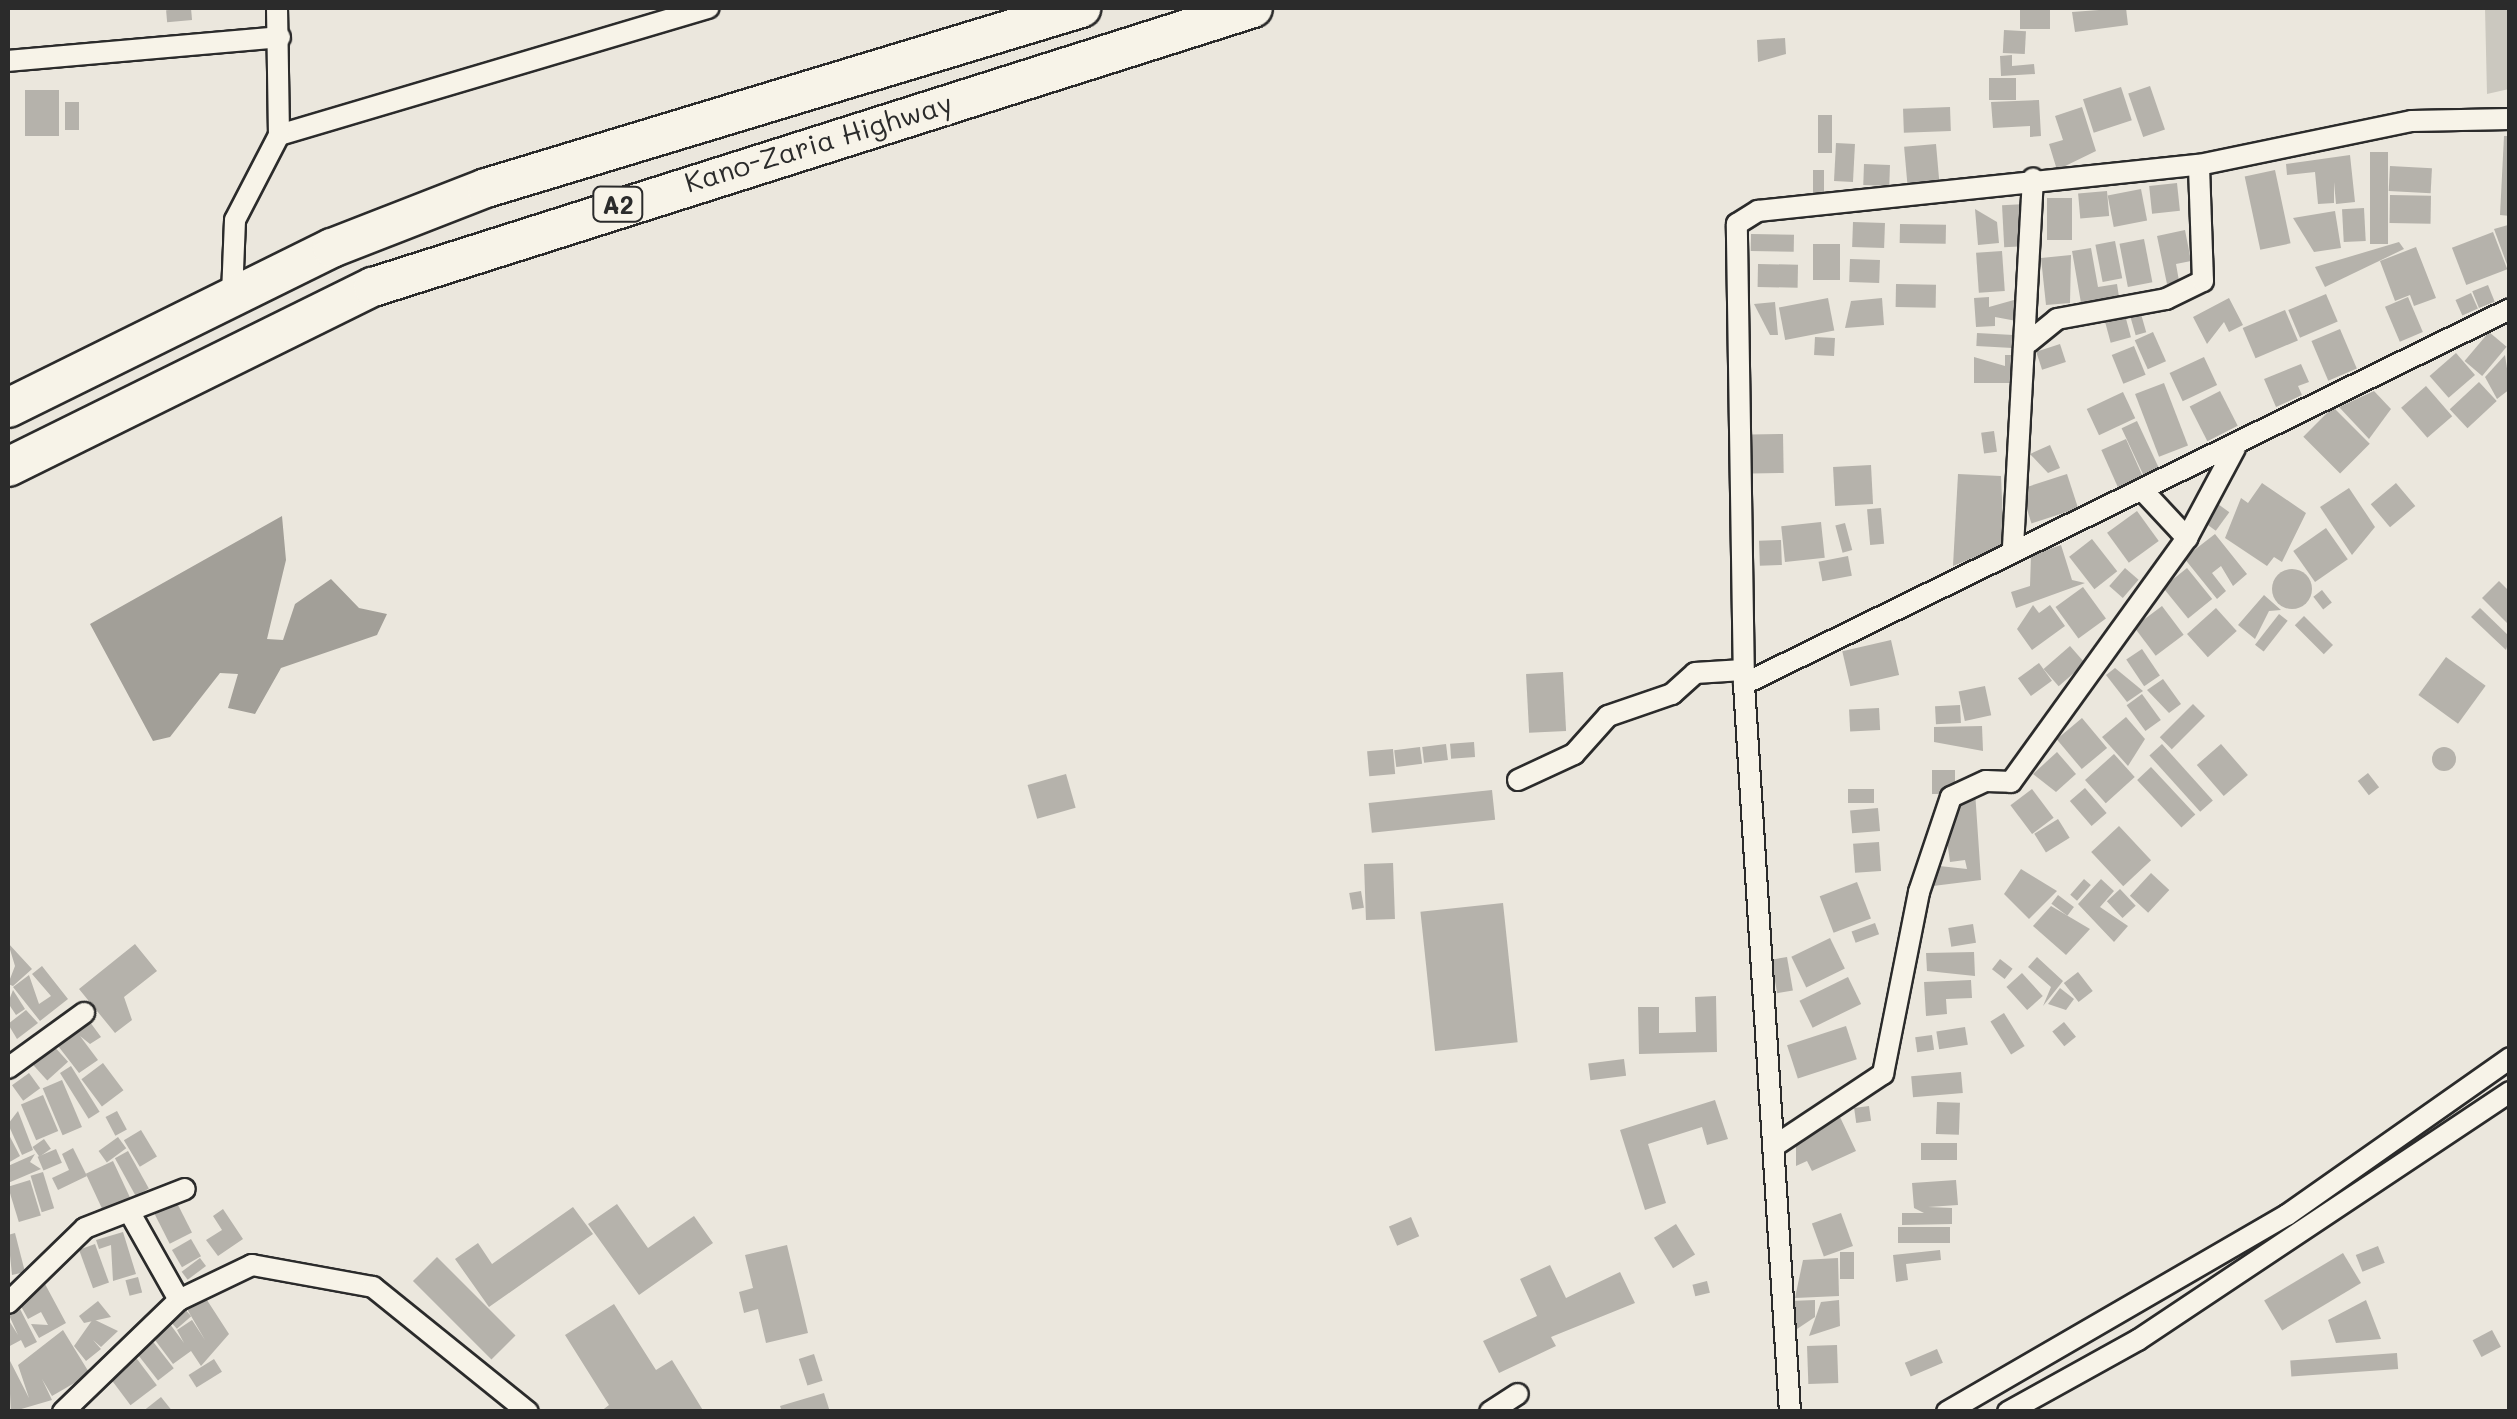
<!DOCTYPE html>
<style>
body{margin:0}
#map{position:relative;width:2517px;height:1419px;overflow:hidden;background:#ebe7dd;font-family:Mali,sans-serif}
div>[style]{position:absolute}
.green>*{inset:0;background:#cbc8bf}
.water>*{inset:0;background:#a29f98}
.building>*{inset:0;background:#b5b2ab;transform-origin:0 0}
.round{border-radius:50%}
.roads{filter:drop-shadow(2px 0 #2b2b2b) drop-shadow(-2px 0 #2b2b2b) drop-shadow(0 2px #2b2b2b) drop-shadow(0 -2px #2b2b2b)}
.street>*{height:20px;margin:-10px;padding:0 10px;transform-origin:10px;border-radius:10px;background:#f7f3e8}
.highway>*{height:38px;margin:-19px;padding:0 19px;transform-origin:19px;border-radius:19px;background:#f7f3e8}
span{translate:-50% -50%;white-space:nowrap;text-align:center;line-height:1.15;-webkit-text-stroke:8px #f7f3e8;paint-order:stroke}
.shield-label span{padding:2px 8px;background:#f7f3e8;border:2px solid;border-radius:8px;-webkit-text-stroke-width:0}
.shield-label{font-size:25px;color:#2b2b2b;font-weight:700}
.street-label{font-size:28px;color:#2b2b2b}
.frame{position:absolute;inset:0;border:10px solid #2b2b2b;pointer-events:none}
</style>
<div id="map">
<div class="green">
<i style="clip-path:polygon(2485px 8px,2510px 8px,2509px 89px,2487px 94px)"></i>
</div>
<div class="water">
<i style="clip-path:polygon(282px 516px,286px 560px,267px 639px,283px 640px,295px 604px,331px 579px,359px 608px,387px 614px,377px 635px,281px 668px,255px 714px,228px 708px,238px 674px,220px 673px,170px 737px,153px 741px,90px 624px)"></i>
</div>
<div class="building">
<i style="left:191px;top:8px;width:12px;height:25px;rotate:85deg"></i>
<i style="left:2020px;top:8px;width:30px;height:21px"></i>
<i style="clip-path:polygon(2126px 8px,2128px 25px,2075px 32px,2072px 12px)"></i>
<i style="left:2004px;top:30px;width:22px;height:23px;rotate:3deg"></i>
<i style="clip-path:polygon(1785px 38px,1786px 54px,1758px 62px,1757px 40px)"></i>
<i style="clip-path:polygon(2012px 55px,2012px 66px,2034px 64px,2035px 74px,2001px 76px,2000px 56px)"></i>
<i style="left:1989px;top:78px;width:27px;height:22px"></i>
<i style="left:2150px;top:86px;width:46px;height:23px;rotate:71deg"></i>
<i style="left:2121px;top:87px;width:35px;height:40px;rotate:72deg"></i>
<i style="left:25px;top:90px;width:34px;height:46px"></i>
<i style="clip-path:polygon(2039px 100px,2041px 136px,2030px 137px,2030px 126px,1993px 128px,1991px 102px)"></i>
<i style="left:65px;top:102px;width:14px;height:28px"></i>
<i style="left:1950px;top:107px;width:24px;height:47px;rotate:88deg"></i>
<i style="clip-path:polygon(2082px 107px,2096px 151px,2057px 170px,2049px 144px,2063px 140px,2055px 116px)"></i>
<i style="left:1818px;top:115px;width:14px;height:38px"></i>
<i style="clip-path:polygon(2504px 136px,2510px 136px,2510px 216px,2500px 215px)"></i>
<i style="left:1836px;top:143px;width:19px;height:38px;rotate:3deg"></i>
<i style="left:1936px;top:144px;width:38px;height:32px;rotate:85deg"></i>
<i style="left:2370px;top:152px;width:18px;height:92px"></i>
<i style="clip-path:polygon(2350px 155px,2355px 202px,2336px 204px,2334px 182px,2334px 203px,2318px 204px,2315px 172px,2287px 175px,2286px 164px)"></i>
<i style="left:1864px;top:164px;width:26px;height:21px;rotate:2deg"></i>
<i style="left:2390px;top:166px;width:42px;height:25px;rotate:3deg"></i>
<i style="left:1813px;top:170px;width:11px;height:26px"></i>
<i style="left:2275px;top:170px;width:75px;height:31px;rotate:78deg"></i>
<i style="left:2177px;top:183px;width:28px;height:28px;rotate:84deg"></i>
<i style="left:2141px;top:189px;width:32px;height:34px;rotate:79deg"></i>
<i style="left:2107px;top:191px;width:25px;height:29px;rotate:85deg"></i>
<i style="left:2390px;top:195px;width:41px;height:28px;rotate:1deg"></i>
<i style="left:2047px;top:198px;width:25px;height:42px"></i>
<i style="left:2026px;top:204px;width:42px;height:24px;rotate:87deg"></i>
<i style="left:2364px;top:208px;width:33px;height:22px;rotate:87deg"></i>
<i style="clip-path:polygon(1975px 209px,1997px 222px,1999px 243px,1978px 245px)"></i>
<i style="clip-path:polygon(2335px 211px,2341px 248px,2314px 252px,2293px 218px)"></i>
<i style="left:1853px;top:222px;width:32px;height:25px;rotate:2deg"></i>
<i style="left:1900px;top:224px;width:46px;height:19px;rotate:1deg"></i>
<i style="clip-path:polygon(2508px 225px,2510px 230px,2509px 270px,2494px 229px)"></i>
<i style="clip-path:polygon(2185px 230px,2191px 261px,2176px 264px,2179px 281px,2167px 284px,2157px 236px)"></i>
<i style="left:2493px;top:232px;width:40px;height:44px;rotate:69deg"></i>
<i style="left:1751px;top:234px;width:43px;height:17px;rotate:1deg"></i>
<i style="left:2144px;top:239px;width:44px;height:25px;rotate:79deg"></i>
<i style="left:2115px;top:241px;width:38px;height:20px;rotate:79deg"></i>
<i style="clip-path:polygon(2399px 242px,2404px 249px,2325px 287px,2315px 267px)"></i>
<i style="left:1813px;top:244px;width:27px;height:36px"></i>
<i style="clip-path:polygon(2416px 247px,2436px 298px,2414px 306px,2410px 295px,2395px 301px,2380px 261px)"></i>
<i style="clip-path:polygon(2091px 248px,2098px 287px,2117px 284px,2119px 297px,2081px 303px,2072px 251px)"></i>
<i style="left:2002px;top:251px;width:40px;height:26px;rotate:86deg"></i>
<i style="clip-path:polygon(2071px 255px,2070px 303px,2046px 305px,2041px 258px)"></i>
<i style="left:1850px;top:259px;width:30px;height:23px;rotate:2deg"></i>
<i style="left:1758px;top:264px;width:40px;height:23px;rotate:1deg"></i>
<i style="left:1896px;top:284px;width:40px;height:23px;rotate:1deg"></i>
<i style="left:2488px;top:285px;width:18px;height:17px;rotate:68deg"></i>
<i style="left:2471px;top:293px;width:17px;height:17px;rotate:66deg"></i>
<i style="left:2326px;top:294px;width:30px;height:41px;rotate:67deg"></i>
<i style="clip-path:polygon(1989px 297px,1989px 307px,2021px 298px,2022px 322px,1995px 317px,1995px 326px,1976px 327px,1974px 298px)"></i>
<i style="left:2408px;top:297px;width:38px;height:25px;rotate:67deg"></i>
<i style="left:1828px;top:298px;width:33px;height:50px;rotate:79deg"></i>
<i style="clip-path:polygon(1882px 298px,1884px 325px,1845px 328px,1851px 301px)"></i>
<i style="clip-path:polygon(2229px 298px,2243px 325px,2229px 332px,2224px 322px,2207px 344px,2193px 317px)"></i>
<i style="clip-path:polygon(1775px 302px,1778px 335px,1770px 335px,1754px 304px)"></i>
<i style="left:2285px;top:310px;width:33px;height:46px;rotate:67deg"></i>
<i style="left:2141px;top:314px;width:19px;height:11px;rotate:74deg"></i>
<i style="left:2125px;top:315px;width:23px;height:21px;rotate:75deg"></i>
<i style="left:2340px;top:329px;width:43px;height:31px;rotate:67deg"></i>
<i style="left:2153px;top:332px;width:32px;height:20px;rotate:66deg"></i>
<i style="left:2489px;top:332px;width:23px;height:38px;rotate:40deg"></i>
<i style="left:1977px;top:333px;width:41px;height:13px;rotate:3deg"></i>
<i style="left:1815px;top:337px;width:20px;height:18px;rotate:3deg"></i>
<i style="left:2060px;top:344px;width:19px;height:25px;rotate:72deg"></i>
<i style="left:2134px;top:346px;width:31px;height:24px;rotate:68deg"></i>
<i style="left:2456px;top:353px;width:29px;height:35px;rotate:49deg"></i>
<i style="clip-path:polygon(2005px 355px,2018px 355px,2019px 383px,1974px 383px,1974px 357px,2005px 366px)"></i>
<i style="clip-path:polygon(2505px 355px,2510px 389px,2497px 399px,2485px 377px)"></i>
<i style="left:2204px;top:357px;width:31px;height:38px;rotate:65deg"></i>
<i style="clip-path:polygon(2301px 364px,2309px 382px,2298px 386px,2302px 395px,2276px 407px,2264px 379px)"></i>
<i style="left:2479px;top:382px;width:26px;height:40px;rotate:47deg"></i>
<i style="left:2164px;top:383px;width:67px;height:31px;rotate:69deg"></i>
<i style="left:2426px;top:386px;width:40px;height:33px;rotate:49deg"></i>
<i style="left:2220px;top:391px;width:39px;height:34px;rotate:63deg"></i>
<i style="clip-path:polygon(2374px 391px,2391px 409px,2369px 439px,2339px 407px)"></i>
<i style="left:2123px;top:392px;width:29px;height:40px;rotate:65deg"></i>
<i style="left:2333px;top:407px;width:52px;height:42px;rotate:45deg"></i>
<i style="left:2137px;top:421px;width:54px;height:17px;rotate:65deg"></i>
<i style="left:1994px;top:431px;width:21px;height:13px;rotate:82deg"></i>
<i style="left:1783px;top:434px;width:39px;height:33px;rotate:89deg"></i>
<i style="left:2126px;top:439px;width:43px;height:27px;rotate:66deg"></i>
<i style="clip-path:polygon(2050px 445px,2060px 468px,2048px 473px,2030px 454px)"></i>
<i style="left:1871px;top:465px;width:39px;height:38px;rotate:87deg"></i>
<i style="clip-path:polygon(1958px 474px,2001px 476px,2004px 545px,1953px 566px)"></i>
<i style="left:2067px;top:474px;width:36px;height:49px;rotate:72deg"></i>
<i style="clip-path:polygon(2262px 483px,2306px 513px,2282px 562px,2274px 557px,2267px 566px,2225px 538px,2241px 498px,2248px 503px)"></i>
<i style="left:2396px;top:483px;width:30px;height:33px;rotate:50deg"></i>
<i style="clip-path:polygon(2349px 488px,2375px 527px,2352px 555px,2320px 507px)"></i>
<i style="left:2218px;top:504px;width:14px;height:23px;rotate:36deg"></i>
<i style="left:1881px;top:508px;width:36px;height:14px;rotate:85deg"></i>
<i style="left:2137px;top:511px;width:37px;height:37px;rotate:54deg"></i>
<i style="left:1821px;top:522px;width:36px;height:40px;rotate:84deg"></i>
<i style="left:1845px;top:523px;width:28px;height:10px;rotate:75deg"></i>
<i style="left:2326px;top:528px;width:38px;height:40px;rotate:55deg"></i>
<i style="clip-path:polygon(2215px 534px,2247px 574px,2233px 586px,2221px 566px,2212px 573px,2226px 591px,2217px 599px,2184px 558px)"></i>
<i style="left:2092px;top:539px;width:41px;height:29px;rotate:52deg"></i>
<i style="left:1781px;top:540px;width:25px;height:22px;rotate:88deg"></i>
<i style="clip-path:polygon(2061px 545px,2072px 580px,2085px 583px,2016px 608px,2011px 592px,2030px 586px,2031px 555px)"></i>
<i style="left:1848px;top:556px;width:20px;height:30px;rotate:79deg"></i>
<i style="left:2125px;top:568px;width:18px;height:24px;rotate:41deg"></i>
<i style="left:2187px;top:568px;width:40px;height:31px;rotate:51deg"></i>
<i class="round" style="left:2272px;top:569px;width:40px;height:40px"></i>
<i style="clip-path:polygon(2499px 581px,2510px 592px,2510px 626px,2482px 598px)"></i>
<i style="left:2083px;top:587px;width:39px;height:34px;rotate:54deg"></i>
<i style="left:2322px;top:590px;width:16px;height:11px;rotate:52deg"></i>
<i style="clip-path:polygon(2264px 595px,2281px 610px,2269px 611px,2255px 639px,2238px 625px)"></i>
<i style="clip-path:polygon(2033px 605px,2039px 613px,2050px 605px,2065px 626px,2032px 650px,2017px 629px)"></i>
<i style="left:2162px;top:606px;width:36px;height:35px;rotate:53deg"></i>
<i style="left:2216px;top:608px;width:31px;height:39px;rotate:48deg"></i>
<i style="clip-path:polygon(2480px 608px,2510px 637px,2506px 650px,2471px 617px)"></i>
<i style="left:2279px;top:614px;width:11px;height:39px;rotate:38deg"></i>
<i style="left:2304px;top:616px;width:41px;height:13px;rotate:45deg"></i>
<i style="left:1891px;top:640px;width:36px;height:50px;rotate:77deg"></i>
<i style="left:2070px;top:646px;width:23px;height:35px;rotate:49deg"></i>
<i style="left:2142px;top:649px;width:32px;height:19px;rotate:56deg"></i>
<i style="left:2446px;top:657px;width:49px;height:47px;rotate:36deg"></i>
<i style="left:2039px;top:663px;width:22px;height:26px;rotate:54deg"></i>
<i style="clip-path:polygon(2115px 668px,2143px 691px,2127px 702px,2106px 675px)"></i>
<i style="left:1563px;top:672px;width:59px;height:37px;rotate:87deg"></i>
<i style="clip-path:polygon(2163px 679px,2181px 704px,2169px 713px,2147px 690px)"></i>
<i style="left:1985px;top:686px;width:30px;height:27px;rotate:78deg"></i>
<i style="left:2142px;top:694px;width:32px;height:19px;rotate:54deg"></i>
<i style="left:2193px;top:704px;width:17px;height:47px;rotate:45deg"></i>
<i style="left:1960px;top:705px;width:18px;height:25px;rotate:87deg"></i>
<i style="left:1879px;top:708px;width:22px;height:30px;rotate:87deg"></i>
<i style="clip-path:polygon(2126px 717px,2145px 739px,2128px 766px,2102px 737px)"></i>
<i style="left:2082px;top:718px;width:39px;height:33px;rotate:50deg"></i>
<i style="clip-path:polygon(1982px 726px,1983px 751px,1934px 742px,1934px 727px)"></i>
<i style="left:1474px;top:742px;width:15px;height:24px;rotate:86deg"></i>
<i style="left:1446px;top:744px;width:16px;height:24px;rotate:83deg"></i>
<i style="left:2162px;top:744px;width:76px;height:17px;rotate:48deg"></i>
<i style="left:2221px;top:744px;width:41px;height:32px;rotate:49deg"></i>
<i class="round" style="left:2432px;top:747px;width:24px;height:24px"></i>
<i style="left:1420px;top:747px;width:17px;height:26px;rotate:83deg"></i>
<i style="left:1393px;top:749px;width:25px;height:26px;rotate:85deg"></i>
<i style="clip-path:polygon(2057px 752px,2076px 774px,2056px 792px,2033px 774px)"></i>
<i style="left:2114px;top:754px;width:31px;height:39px;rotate:48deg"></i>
<i style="left:2151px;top:767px;width:65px;height:19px;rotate:47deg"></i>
<i style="left:1932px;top:770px;width:23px;height:24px"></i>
<i style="left:2368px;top:773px;width:18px;height:13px;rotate:52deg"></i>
<i style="left:1066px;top:774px;width:35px;height:40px;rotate:74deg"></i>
<i style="left:2085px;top:788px;width:33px;height:20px;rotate:49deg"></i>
<i style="left:1848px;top:789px;width:26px;height:14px"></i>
<i style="left:2032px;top:789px;width:36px;height:27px;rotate:53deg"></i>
<i style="left:1492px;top:790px;width:30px;height:124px;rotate:84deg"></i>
<i style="clip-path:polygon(1975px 791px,1981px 880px,1933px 886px,1930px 865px,1967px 869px,1965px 860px,1950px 862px,1944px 818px)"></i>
<i style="left:1878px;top:808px;width:23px;height:28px;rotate:85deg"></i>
<i style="left:2058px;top:819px;width:22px;height:28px;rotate:58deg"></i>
<i style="left:2119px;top:826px;width:47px;height:38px;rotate:47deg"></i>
<i style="left:1879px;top:842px;width:29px;height:26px;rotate:86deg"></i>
<i style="left:1393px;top:863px;width:56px;height:29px;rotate:88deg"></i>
<i style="clip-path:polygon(2021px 869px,2057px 891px,2029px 919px,2004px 894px)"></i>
<i style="left:2151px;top:873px;width:25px;height:31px;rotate:43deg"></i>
<i style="left:2084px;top:879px;width:9px;height:21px;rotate:41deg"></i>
<i style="clip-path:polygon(2101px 879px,2114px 891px,2100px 907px,2128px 926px,2114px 942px,2078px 904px)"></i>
<i style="left:1857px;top:882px;width:39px;height:40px;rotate:69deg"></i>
<i style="left:2120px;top:889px;width:23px;height:18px;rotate:47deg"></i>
<i style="left:1361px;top:891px;width:17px;height:12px;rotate:80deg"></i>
<i style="left:2058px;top:895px;width:20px;height:11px;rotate:37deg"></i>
<i style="left:1503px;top:903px;width:140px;height:83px;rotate:84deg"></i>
<i style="clip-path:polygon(2051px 906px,2090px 929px,2066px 955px,2033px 926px)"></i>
<i style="left:1875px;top:923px;width:12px;height:25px;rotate:70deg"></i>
<i style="left:1973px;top:924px;width:19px;height:25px;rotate:81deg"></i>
<i style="left:1830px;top:938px;width:34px;height:43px;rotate:64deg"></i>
<i style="clip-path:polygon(8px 943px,32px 969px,13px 986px,8px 984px,15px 966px)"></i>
<i style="clip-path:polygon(135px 944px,157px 971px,124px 997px,132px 1020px,115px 1033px,79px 989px)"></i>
<i style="clip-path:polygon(1974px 952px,1975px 976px,1927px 971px,1926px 953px)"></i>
<i style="left:1787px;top:957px;width:34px;height:16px;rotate:80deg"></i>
<i style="clip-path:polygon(2037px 957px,2063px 981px,2043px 1006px,2051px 987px,2028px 967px)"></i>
<i style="left:2000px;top:959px;width:16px;height:13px;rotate:38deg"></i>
<i style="clip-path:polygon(42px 966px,68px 999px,40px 1021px,13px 987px,29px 975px,39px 1004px,51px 996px,32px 974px)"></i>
<i style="left:2078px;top:972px;width:24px;height:18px;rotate:52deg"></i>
<i style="left:2022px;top:973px;width:31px;height:21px;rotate:48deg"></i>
<i style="left:1848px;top:977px;width:30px;height:54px;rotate:64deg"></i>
<i style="clip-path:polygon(1971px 980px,1972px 998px,1946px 999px,1947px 1014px,1926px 1016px,1924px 982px)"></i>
<i style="clip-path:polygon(2060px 988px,2074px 999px,2066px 1010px,2048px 1004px)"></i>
<i style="clip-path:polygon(13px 990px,25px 1009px,16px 1015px,8px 1003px)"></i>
<i style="clip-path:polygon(1716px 996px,1717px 1052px,1639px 1054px,1638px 1007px,1659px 1007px,1659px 1033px,1696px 1032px,1695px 997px)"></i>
<i style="clip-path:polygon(26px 1010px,38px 1023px,17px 1039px,8px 1024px)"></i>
<i style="left:2004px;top:1013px;width:39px;height:16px;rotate:58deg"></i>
<i style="clip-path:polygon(87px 1018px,101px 1037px,90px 1044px,80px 1036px,98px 1060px,79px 1073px,55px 1042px)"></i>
<i style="left:2064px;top:1022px;width:19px;height:15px;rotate:51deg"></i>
<i style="left:1846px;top:1026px;width:35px;height:62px;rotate:72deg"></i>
<i style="left:1965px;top:1027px;width:18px;height:29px;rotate:81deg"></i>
<i style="left:1932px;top:1035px;width:15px;height:17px;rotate:82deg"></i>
<i style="left:52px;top:1044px;width:24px;height:28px;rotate:48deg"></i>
<i style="left:1624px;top:1059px;width:17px;height:36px;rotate:83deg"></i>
<i style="left:103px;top:1063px;width:34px;height:27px;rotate:53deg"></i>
<i style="left:71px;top:1066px;width:54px;height:13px;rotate:58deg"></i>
<i style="left:1961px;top:1072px;width:21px;height:50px;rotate:85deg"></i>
<i style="left:29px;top:1073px;width:19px;height:21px;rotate:54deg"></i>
<i style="left:62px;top:1080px;width:51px;height:21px;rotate:67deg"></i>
<i style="left:43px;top:1095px;width:39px;height:24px;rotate:67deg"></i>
<i style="clip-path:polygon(1715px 1100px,1728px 1139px,1707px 1145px,1702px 1127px,1648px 1144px,1666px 1203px,1645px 1210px,1620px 1130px)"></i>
<i style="left:1937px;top:1102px;width:23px;height:32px;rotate:2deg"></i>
<i style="left:1869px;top:1106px;width:15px;height:15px;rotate:82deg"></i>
<i style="clip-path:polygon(18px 1111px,33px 1150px,22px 1155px,8px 1124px)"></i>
<i style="left:117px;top:1111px;width:21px;height:13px;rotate:62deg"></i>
<i style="clip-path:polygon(1840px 1117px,1856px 1151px,1812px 1171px,1807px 1161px,1796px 1166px,1796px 1137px)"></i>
<i style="left:141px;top:1130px;width:31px;height:20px;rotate:59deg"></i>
<i style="clip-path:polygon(8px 1133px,20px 1156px,8px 1163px)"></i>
<i style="left:118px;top:1137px;width:14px;height:24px;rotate:54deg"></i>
<i style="left:44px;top:1139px;width:12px;height:14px;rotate:55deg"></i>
<i style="left:1957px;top:1143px;width:17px;height:36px;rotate:90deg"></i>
<i style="clip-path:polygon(73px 1148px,87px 1176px,58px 1190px,52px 1178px,69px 1170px,62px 1154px)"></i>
<i style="left:56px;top:1149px;width:15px;height:20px;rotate:67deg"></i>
<i style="left:128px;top:1151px;width:43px;height:15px;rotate:61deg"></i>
<i style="clip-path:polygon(35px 1154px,30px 1162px,41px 1169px,8px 1183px,8px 1166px)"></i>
<i style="left:113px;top:1161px;width:40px;height:30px;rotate:65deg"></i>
<i style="left:43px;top:1172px;width:38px;height:13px;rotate:73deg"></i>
<i style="left:30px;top:1180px;width:37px;height:23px;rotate:73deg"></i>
<i style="clip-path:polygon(1956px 1180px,1958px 1205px,1928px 1207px,1952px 1208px,1952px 1224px,1902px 1225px,1902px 1213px,1924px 1213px,1914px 1208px,1912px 1183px)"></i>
<i style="left:177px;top:1203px;width:33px;height:25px;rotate:63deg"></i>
<i style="clip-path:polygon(617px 1204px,648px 1248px,694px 1216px,713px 1243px,639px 1295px,588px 1224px)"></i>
<i style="clip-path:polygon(573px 1207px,593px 1234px,489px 1307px,455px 1259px,478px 1243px,492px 1264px)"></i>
<i style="clip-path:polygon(223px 1209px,243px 1239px,218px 1256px,206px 1240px,222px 1230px,213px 1216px)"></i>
<i style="left:1841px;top:1213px;width:35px;height:31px;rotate:70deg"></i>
<i style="left:1411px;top:1217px;width:21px;height:24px;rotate:67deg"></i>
<i style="left:1676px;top:1224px;width:36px;height:26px;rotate:58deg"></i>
<i style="left:1950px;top:1227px;width:16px;height:52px;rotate:90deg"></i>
<i style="clip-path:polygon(123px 1232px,136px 1274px,113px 1281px,111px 1245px,99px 1249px,96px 1240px)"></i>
<i style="clip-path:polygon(15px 1233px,25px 1272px,12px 1275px,8px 1235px)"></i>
<i style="left:191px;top:1239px;width:20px;height:22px;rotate:60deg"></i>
<i style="left:95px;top:1244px;width:41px;height:17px;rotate:70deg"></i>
<i style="clip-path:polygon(787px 1245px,808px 1333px,766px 1343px,758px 1309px,744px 1313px,739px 1292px,753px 1288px,745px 1255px)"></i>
<i style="left:2378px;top:1246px;width:18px;height:24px;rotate:68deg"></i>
<i style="clip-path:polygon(1940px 1250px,1941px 1260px,1906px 1264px,1908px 1280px,1896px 1282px,1893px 1255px)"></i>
<i style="left:1840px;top:1252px;width:14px;height:27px"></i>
<i style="left:2343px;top:1253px;width:35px;height:92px;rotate:59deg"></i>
<i style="left:437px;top:1257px;width:111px;height:34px;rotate:45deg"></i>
<i style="left:200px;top:1258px;width:10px;height:23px;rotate:53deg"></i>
<i style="clip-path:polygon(1838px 1258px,1839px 1296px,1795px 1298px,1803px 1260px)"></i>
<i style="clip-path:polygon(1550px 1265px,1566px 1298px,1620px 1272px,1635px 1303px,1551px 1337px,1556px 1346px,1499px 1373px,1483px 1341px,1537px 1316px,1520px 1279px)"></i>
<i style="left:138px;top:1277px;width:16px;height:13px;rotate:75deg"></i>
<i style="left:1707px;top:1281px;width:12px;height:15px;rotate:76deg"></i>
<i style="clip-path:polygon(45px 1284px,66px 1323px,39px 1338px,31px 1324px,48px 1325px,41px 1312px,28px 1319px,17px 1299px)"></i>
<i style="clip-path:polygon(205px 1297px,229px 1334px,201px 1366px,191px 1351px,173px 1364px,149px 1332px,167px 1320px,184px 1343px,177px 1330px,192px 1320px,205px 1340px,187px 1309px)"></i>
<i style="clip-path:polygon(1815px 1300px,1815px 1317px,1791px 1333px,1790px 1301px)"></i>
<i style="clip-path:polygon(1839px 1300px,1840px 1326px,1809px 1336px,1821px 1302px)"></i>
<i style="clip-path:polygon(2366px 1300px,2381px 1339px,2336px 1343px,2328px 1320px)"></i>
<i style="clip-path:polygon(98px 1301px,111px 1317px,84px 1323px,79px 1316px)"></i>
<i style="clip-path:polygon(614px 1304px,656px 1370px,672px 1360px,704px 1412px,600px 1412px,609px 1405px,565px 1335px)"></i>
<i style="clip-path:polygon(19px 1307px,37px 1342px,25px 1348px,21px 1340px,8px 1347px,8px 1319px,18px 1335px,8px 1313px)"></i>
<i style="left:184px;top:1308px;width:11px;height:19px;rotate:49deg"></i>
<i style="clip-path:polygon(93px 1319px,118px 1331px,101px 1347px,93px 1340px,101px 1349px,86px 1361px,74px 1346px)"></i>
<i style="clip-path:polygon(63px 1330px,90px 1374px,52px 1396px,42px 1379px,52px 1400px,11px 1412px,8px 1357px,29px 1398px,18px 1365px)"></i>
<i style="left:2492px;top:1330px;width:19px;height:22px;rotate:62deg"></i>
<i style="left:151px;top:1339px;width:37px;height:20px;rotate:52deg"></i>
<i style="left:1837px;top:1345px;width:38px;height:30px;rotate:88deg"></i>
<i style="left:1937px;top:1349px;width:15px;height:35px;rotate:67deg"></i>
<i style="left:2397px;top:1353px;width:16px;height:107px;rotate:86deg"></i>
<i style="left:814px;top:1354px;width:28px;height:16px;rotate:72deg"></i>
<i style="left:134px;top:1355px;width:38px;height:33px;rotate:53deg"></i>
<i style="left:214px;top:1359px;width:15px;height:30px;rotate:58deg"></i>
<i style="clip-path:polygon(824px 1393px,830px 1412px,782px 1412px,780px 1406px)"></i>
<i style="clip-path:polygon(161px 1397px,173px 1412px,142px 1412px)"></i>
</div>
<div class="roads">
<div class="street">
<i style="left:8px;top:61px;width:273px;rotate:-5deg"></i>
<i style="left:279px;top:135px;width:448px;rotate:-16.5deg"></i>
<i style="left:232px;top:295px;width:75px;rotate:-87.7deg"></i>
<i style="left:235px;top:220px;width:96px;rotate:-62.6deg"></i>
<i style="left:279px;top:135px;width:127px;rotate:-90.9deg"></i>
<i style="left:2029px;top:342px;width:36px;rotate:-39deg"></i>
<i style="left:2057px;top:319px;width:111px;rotate:-10.4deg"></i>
<i style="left:2166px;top:299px;width:41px;rotate:-25.9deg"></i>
<i style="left:2203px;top:281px;width:116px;rotate:-92deg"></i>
<i style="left:2145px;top:493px;width:62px;rotate:47deg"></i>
<i style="left:2013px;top:547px;width:369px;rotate:-86.9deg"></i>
<i style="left:1744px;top:684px;width:853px;rotate:-26.08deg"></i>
<i style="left:1518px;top:780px;width:62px;rotate:-24.9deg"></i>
<i style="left:1574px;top:754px;width:51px;rotate:-48.2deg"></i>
<i style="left:1608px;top:716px;width:68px;rotate:-19deg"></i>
<i style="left:1672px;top:694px;width:31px;rotate:-42deg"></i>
<i style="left:1695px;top:673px;width:48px;rotate:-3.6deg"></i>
<i style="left:8px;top:1068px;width:94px;rotate:-35.9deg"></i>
<i style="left:1779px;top:1143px;width:125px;rotate:-33.6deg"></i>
<i style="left:1883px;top:1074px;width:186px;rotate:-78.8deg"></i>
<i style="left:1919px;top:892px;width:100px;rotate:-71.4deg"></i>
<i style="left:1951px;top:797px;width:38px;rotate:-25deg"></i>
<i style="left:1986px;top:781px;width:25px;rotate:2deg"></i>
<i style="left:2011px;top:782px;width:301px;rotate:-54.2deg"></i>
<i style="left:2187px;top:538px;width:102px;rotate:-61.9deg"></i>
<i style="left:130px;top:1213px;width:100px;rotate:60.6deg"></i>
<i style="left:8px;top:1303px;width:107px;rotate:-44.2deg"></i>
<i style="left:85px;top:1228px;width:107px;rotate:-21.3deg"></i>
<i style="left:63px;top:1412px;width:161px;rotate:-44deg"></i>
<i style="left:179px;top:1300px;width:81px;rotate:-25.6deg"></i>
<i style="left:252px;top:1265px;width:123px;rotate:10.3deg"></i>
<i style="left:373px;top:1287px;width:199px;rotate:38.9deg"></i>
<i style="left:1490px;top:1412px;width:33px;rotate:-33deg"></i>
<i style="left:1790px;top:1412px;width:729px;rotate:-93.62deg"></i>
<i style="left:1744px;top:684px;width:460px;rotate:-90.9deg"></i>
<i style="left:1737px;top:224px;width:25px;rotate:-32deg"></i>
<i style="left:1758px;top:211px;width:443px;rotate:-6deg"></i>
<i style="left:2199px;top:165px;width:217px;rotate:-11.7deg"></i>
<i style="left:2412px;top:121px;width:98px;rotate:-1.2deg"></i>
<i style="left:1947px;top:1412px;width:393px;rotate:-30.1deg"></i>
<i style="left:2287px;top:1215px;width:273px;rotate:-35.1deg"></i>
<i style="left:2008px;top:1412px;width:149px;rotate:-29deg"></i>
<i style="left:2138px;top:1340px;width:447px;rotate:-33.7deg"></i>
</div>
<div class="highway">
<i style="left:8px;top:408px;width:361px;rotate:-26.3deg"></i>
<i style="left:332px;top:248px;width:165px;rotate:-21.3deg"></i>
<i style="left:486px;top:188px;width:622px;rotate:-16.83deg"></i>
<i style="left:8px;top:467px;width:407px;rotate:-26.3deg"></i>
<i style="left:373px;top:287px;width:923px;rotate:-17.59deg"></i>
</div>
</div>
<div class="shield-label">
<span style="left:618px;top:204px">A2</span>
</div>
<div class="street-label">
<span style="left:818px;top:142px;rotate:-17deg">Kano-Zaria Highway</span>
</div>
<div class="frame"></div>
</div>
